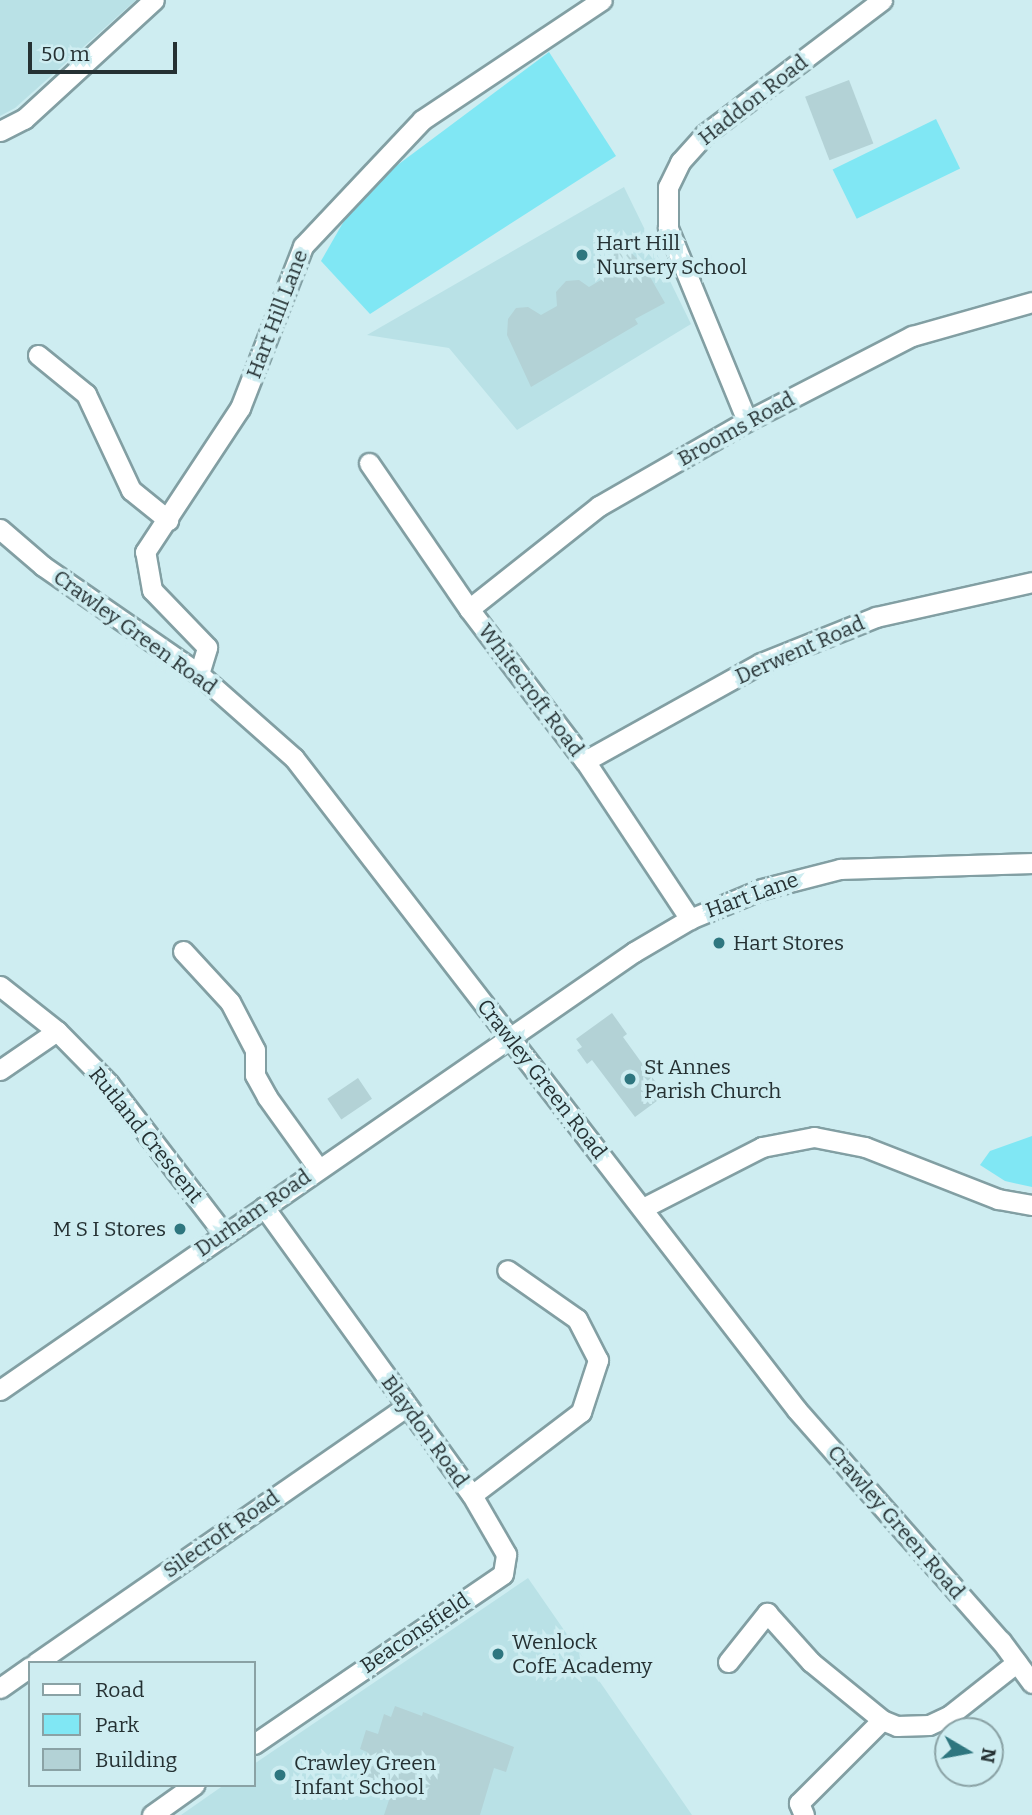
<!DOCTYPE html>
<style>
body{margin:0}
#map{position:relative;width:1032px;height:1815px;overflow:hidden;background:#ceedf1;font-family:Bitter,serif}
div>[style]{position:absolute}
.built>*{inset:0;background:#b9e1e6}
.green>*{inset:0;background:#80e7f4;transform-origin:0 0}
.building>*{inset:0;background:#b3d2d6;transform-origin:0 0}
.roads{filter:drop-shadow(2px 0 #829fa3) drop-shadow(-2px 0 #829fa3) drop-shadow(0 2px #829fa3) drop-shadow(0 -2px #829fa3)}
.minor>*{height:19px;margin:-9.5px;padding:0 9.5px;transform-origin:9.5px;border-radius:9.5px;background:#fff}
.dots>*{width:19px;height:19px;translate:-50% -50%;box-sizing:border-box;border:4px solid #ceedf1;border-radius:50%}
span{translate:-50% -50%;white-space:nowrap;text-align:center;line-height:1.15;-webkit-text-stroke:7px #ceedf1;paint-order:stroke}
.street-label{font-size:21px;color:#253133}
.poi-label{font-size:21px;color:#253133}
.left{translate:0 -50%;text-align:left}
.right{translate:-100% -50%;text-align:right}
.legend{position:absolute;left:28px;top:1661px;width:228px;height:126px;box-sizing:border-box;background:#ceedf1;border:2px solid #8aa2a5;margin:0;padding:9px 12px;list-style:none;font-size:21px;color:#253133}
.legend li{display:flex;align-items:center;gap:14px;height:35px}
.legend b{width:35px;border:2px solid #8aa2a5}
.north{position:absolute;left:934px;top:1717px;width:70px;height:70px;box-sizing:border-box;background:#ceedf1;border:2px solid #8aa2a5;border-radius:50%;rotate:100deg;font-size:19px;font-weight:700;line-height:28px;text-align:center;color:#253133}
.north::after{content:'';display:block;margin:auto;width:24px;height:32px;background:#2e767f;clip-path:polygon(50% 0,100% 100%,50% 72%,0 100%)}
.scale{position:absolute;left:28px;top:42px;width:149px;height:32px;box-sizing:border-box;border:4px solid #253133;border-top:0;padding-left:9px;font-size:21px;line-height:24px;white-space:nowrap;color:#253133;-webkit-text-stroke:5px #ceedf1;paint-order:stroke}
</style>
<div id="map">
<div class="built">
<i style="clip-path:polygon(0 0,136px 0,15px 108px,0 116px)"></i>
<i style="clip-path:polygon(624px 187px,691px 324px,517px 430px,449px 348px,367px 335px)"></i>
<i style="clip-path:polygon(528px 1578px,692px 1815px,181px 1815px,224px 1785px,254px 1785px,254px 1764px)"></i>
</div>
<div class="green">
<i style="clip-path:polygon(549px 52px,616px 156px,370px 314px,321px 261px,360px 193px)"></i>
<i style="left:936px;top:119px;width:55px;height:115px;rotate:64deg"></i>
<i style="clip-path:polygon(1032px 1136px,1032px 1187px,1005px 1181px,980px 1165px,990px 1151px)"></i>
</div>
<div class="building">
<i style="left:849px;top:80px;width:68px;height:47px;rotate:69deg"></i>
<i style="clip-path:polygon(630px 252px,642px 263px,665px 303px,635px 319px,638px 324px,531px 387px,507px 335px,508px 319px,516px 308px,528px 307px,541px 315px,557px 306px,556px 292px,566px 281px,579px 280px,589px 287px,606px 277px,607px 264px,614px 253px)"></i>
<i style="clip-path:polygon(612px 1013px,627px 1034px,623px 1037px,665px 1095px,635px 1117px,592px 1060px,587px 1064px,577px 1050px,582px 1047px,576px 1039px)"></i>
<i style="left:358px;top:1078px;width:25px;height:37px;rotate:56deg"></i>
<i style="clip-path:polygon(395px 1706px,422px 1716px,423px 1712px,514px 1747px,506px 1772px,494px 1768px,480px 1815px,384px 1815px,389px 1800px,355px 1787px,367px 1752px,360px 1749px,366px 1730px,378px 1734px,384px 1714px,391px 1717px)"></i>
</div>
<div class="roads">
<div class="minor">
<i style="left:0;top:131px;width:27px;rotate:-27deg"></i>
<i style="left:24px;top:119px;width:176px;rotate:-42.5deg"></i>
<i style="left:38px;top:355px;width:62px;rotate:39.1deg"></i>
<i style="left:86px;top:394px;width:106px;rotate:64.9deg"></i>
<i style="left:131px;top:490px;width:48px;rotate:39deg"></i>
<i style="left:747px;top:421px;width:209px;rotate:-112.3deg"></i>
<i style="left:668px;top:228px;width:41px;rotate:-90deg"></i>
<i style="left:668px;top:187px;width:28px;rotate:-64deg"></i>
<i style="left:680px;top:162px;width:38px;rotate:-48deg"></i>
<i style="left:705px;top:134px;width:222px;rotate:-37.1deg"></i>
<i style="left:369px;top:463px;width:177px;rotate:55.6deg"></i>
<i style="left:469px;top:609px;width:191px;rotate:52.7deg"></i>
<i style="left:585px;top:761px;width:190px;rotate:56.4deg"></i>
<i style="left:0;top:529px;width:57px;rotate:40.7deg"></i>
<i style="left:43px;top:566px;width:190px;rotate:34.7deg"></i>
<i style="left:199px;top:674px;width:127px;rotate:41.5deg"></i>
<i style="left:294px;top:758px;width:823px;rotate:52.35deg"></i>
<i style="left:797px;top:1410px;width:308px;rotate:48.6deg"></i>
<i style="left:1001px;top:1641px;width:52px;rotate:53.6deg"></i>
<i style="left:469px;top:609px;width:166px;rotate:-38.4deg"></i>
<i style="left:599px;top:506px;width:171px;rotate:-29.9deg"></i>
<i style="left:747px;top:421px;width:186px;rotate:-27.3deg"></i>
<i style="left:912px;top:336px;width:125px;rotate:-15.8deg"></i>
<i style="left:199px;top:674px;width:28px;rotate:-73deg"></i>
<i style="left:207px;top:647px;width:79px;rotate:-134deg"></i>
<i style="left:152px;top:590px;width:39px;rotate:-100deg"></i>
<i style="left:145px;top:552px;width:173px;rotate:-56.6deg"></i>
<i style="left:240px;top:408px;width:174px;rotate:-68.7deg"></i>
<i style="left:303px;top:246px;width:173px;rotate:-46.6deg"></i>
<i style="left:422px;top:120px;width:216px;rotate:-33.7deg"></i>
<i style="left:585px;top:761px;width:201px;rotate:-29.1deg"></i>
<i style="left:761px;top:663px;width:124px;rotate:-21.8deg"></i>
<i style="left:876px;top:617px;width:160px;rotate:-12.6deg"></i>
<i style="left:183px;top:951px;width:69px;rotate:47.3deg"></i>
<i style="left:230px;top:1002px;width:54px;rotate:62.5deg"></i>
<i style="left:255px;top:1050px;width:25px;rotate:90deg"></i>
<i style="left:255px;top:1075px;width:25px;rotate:61deg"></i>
<i style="left:267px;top:1097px;width:87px;rotate:54.3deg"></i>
<i style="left:0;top:986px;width:73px;rotate:38.3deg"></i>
<i style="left:57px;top:1031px;width:74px;rotate:45.5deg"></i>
<i style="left:109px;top:1084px;width:189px;rotate:52.5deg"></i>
<i style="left:0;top:1070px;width:69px;rotate:-34.4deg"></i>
<i style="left:264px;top:1207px;width:355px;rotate:54.2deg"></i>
<i style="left:472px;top:1495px;width:137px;rotate:-37.3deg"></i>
<i style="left:581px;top:1412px;width:55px;rotate:-71.9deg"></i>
<i style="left:598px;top:1360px;width:46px;rotate:-117.1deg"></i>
<i style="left:577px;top:1319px;width:85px;rotate:-145deg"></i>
<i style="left:643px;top:1208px;width:134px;rotate:-27.1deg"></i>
<i style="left:762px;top:1147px;width:53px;rotate:-10.9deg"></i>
<i style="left:814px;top:1137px;width:52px;rotate:11.1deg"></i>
<i style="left:865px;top:1147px;width:143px;rotate:21.4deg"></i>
<i style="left:998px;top:1199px;width:35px;rotate:10deg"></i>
<i style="left:0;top:1390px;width:771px;rotate:-34.64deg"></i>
<i style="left:634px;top:952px;width:65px;rotate:-30.5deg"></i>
<i style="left:690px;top:919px;width:78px;rotate:-22.6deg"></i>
<i style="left:762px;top:889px;width:81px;rotate:-14.4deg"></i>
<i style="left:840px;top:869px;width:192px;rotate:-1.8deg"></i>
<i style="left:728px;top:1662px;width:63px;rotate:-51.5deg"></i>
<i style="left:767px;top:1613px;width:66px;rotate:48.1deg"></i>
<i style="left:811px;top:1662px;width:92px;rotate:39.2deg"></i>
<i style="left:36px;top:1663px;width:451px;rotate:-34.7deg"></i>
<i style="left:0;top:1688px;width:37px;rotate:-35deg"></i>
<i style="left:254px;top:1744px;width:301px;rotate:-34.3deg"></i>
<i style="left:503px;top:1574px;width:20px;rotate:-81deg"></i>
<i style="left:506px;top:1554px;width:68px;rotate:-120deg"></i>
<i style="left:152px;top:1815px;width:52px;rotate:-35.5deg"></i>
<i style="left:804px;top:1815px;width:13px;rotate:-113deg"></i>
<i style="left:799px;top:1803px;width:117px;rotate:-45deg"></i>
<i style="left:882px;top:1720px;width:16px;rotate:22deg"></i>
<i style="left:897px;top:1726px;width:32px;rotate:-2deg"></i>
<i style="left:929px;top:1725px;width:23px;rotate:-25deg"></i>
<i style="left:950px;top:1715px;width:85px;rotate:-38.3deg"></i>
</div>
</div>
<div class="dots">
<i style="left:582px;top:255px;background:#2e767f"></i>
<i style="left:719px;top:943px;background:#2e767f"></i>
<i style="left:630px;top:1079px;background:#2e767f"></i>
<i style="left:180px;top:1229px;background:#2e767f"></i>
<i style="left:498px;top:1654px;background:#2e767f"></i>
<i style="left:280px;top:1775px;background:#2e767f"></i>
</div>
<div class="street-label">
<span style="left:753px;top:100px;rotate:-38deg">Haddon Road</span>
<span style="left:277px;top:314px;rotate:-69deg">Hart Hill Lane</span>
<span style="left:736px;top:429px;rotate:-29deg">Brooms Road</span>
<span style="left:135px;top:632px;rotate:36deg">Crawley Green Road</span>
<span style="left:800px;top:650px;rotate:-24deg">Derwent Road</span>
<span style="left:531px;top:690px;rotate:53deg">Whitecroft Road</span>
<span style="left:752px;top:895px;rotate:-20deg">Hart Lane</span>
<span style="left:542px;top:1079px;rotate:52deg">Crawley Green Road</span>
<span style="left:146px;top:1135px;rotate:51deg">Rutland Crescent</span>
<span style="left:253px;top:1213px;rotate:-35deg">Durham Road</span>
<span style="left:425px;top:1431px;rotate:54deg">Blaydon Road</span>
<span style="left:896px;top:1522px;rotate:49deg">Crawley Green Road</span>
<span style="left:221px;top:1534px;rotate:-35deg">Silecroft Road</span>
<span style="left:415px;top:1633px;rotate:-34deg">Beaconsfield</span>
</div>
<div class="poi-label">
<span class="left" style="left:596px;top:255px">Hart Hill<br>Nursery School</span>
<span class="left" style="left:733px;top:943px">Hart Stores</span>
<span class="left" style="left:644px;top:1079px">St Annes<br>Parish Church</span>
<span class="right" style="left:166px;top:1229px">M S I Stores</span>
<span class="left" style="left:512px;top:1654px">Wenlock<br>CofE Academy</span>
<span class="left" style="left:294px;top:1775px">Crawley Green<br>Infant School</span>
</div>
<ul class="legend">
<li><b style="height:9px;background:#fff"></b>Road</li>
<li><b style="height:19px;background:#80e7f4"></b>Park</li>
<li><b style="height:19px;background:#b3d2d6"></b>Building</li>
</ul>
<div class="north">N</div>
<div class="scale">50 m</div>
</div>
